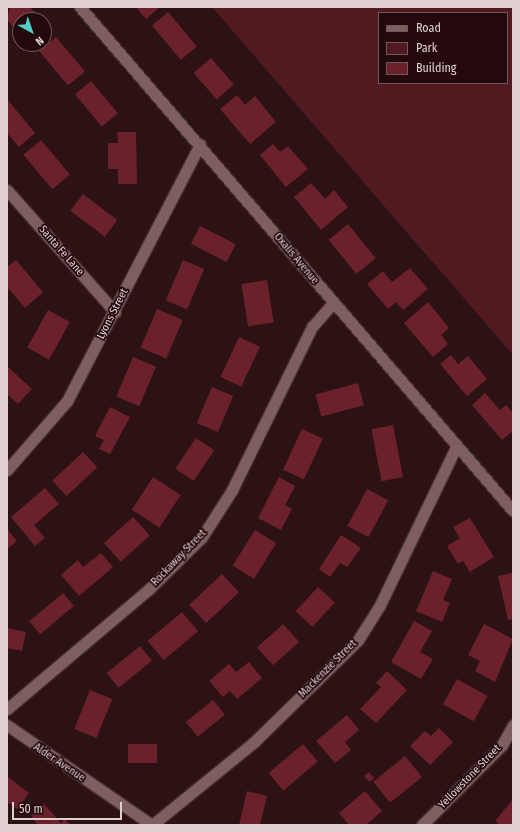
<!DOCTYPE html>
<style>
body{margin:0}
#map{position:relative;width:520px;height:832px;overflow:hidden;background:#2d1214;font-family:"Fira Sans Condensed",sans-serif}
div>[style]{position:absolute}
.green>*{inset:0;background:#501a20}
.building>*{inset:0;background:#6b212b;transform-origin:0 0}
.roads{filter:drop-shadow(1px 0 #412e30) drop-shadow(-1px 0 #412e30) drop-shadow(0 1px #412e30) drop-shadow(0 -1px #412e30)}
.minor>*{height:11px;margin:-5.5px;padding:0 5.5px;transform-origin:5.5px;border-radius:5.5px;background:#7f5e5f}
.tertiary>*{height:11px;margin:-5.5px;padding:0 5.5px;transform-origin:5.5px;border-radius:5.5px;background:#7f5e5f}
span{translate:-50% -50%;white-space:nowrap;text-align:center;line-height:1.15;-webkit-text-stroke:3.5px #23090c;paint-order:stroke}
.street-label{font-size:11px;color:#e1cece}
.frame{position:absolute;inset:0;border:8px solid #e1cece;pointer-events:none}
.legend{position:absolute;left:378px;top:12px;width:130px;height:72px;box-sizing:border-box;background:#23090c;border:1px solid #6f585a;margin:0;padding:5px 7px;list-style:none;font-size:12px;color:#e1cece}
.legend li{display:flex;align-items:center;gap:8px;height:20px}
.legend b{width:20px;border:1px solid #6f585a}
.north{position:absolute;left:12px;top:12px;width:40px;height:40px;box-sizing:border-box;background:#23090c;border:1px solid #6f585a;border-radius:50%;rotate:140deg;font-size:11px;font-weight:700;line-height:16px;text-align:center;color:#e1cece}
.north::after{content:'';display:block;margin:auto;width:14px;height:18px;background:#54cdc7;clip-path:polygon(50% 0,100% 100%,50% 72%,0 100%)}
.scale{position:absolute;left:12px;top:802px;width:110px;height:18px;box-sizing:border-box;border:2px solid #e1cece;border-top:0;padding-left:5px;font-size:12px;line-height:14px;white-space:nowrap;color:#e1cece;-webkit-text-stroke:3px #23090c;paint-order:stroke}
</style>
<div id="map">
<div class="green">
<i style="clip-path:polygon(evenodd,212px 7px,513px 7px,513px 355px,212px 7px,379px 13px,507px 13px,507px 83px,379px 83px,379px 13px)"></i>
</div>
<div class="building">
<i style="clip-path:polygon(10px 7px,30px 7px,41px 20px,20px 20px,20px 35px,7px 20px)"></i>
<i style="clip-path:polygon(136px 7px,160px 7px,146px 19px)"></i>
<i style="left:168px;top:12px;width:45px;height:21px;rotate:50deg"></i>
<i style="left:56px;top:37px;width:45px;height:22px;rotate:50deg"></i>
<i style="left:211px;top:58px;width:35px;height:23px;rotate:49deg"></i>
<i style="left:91px;top:81px;width:42px;height:21px;rotate:50deg"></i>
<i style="clip-path:polygon(237px 95px,245px 105px,255px 96px,276px 122px,250px 144px,220px 109px)"></i>
<i style="clip-path:polygon(7px 99px,35px 133px,19px 147px,7px 133px)"></i>
<i style="clip-path:polygon(117px 132px,136px 132px,137px 184px,118px 184px,118px 169px,108px 169px,108px 143px,118px 143px)"></i>
<i style="left:41px;top:140px;width:45px;height:23px;rotate:50deg"></i>
<i style="clip-path:polygon(273px 144px,280px 152px,288px 146px,308px 169px,286px 187px,260px 155px)"></i>
<i style="clip-path:polygon(311px 183px,325px 199px,334px 190px,348px 207px,321px 230px,294px 197px)"></i>
<i style="left:83px;top:194px;width:43px;height:21px;rotate:37deg"></i>
<i style="left:348px;top:224px;width:44px;height:25px;rotate:51deg"></i>
<i style="left:200px;top:226px;width:40px;height:20px;rotate:27deg"></i>
<i style="clip-path:polygon(16px 260px,43px 292px,25px 308px,7px 287px,7px 267px)"></i>
<i style="left:183px;top:260px;width:23px;height:44px;rotate:23deg"></i>
<i style="clip-path:polygon(410px 268px,428px 289px,403px 310px,396px 302px,388px 309px,367px 284px,383px 271px,392px 282px)"></i>
<i style="left:267px;top:280px;width:43px;height:26px;rotate:81deg"></i>
<i style="clip-path:polygon(428px 302px,449px 328px,441px 335px,448px 344px,433px 357px,404px 323px)"></i>
<i style="left:157px;top:309px;width:28px;height:42px;rotate:23deg"></i>
<i style="left:48px;top:310px;width:25px;height:43px;rotate:29deg"></i>
<i style="left:239px;top:337px;width:23px;height:44px;rotate:25deg"></i>
<i style="clip-path:polygon(451px 355px,458px 364px,468px 356px,487px 379px,467px 396px,440px 364px)"></i>
<i style="left:133px;top:357px;width:25px;height:43px;rotate:23deg"></i>
<i style="clip-path:polygon(7px 366px,32px 389px,18px 404px,7px 394px)"></i>
<i style="left:358px;top:383px;width:23px;height:44px;rotate:75deg"></i>
<i style="left:212px;top:387px;width:23px;height:39px;rotate:23deg"></i>
<i style="clip-path:polygon(485px 393px,500px 410px,506px 405px,513px 413px,513px 431px,502px 440px,472px 405px)"></i>
<i style="clip-path:polygon(110px 407px,130px 417px,110px 454px,99px 449px,104px 440px,95px 436px)"></i>
<i style="left:393px;top:425px;width:53px;height:22px;rotate:79deg"></i>
<i style="left:302px;top:429px;width:23px;height:45px;rotate:25deg"></i>
<i style="left:196px;top:438px;width:22px;height:37px;rotate:34deg"></i>
<i style="left:83px;top:452px;width:21px;height:42px;rotate:47deg"></i>
<i style="left:153px;top:477px;width:33px;height:39px;rotate:33deg"></i>
<i style="clip-path:polygon(279px 477px,295px 486px,285px 505px,292px 509px,281px 530px,258px 518px)"></i>
<i style="clip-path:polygon(45px 488px,59px 504px,34px 525px,45px 538px,35px 546px,11px 517px)"></i>
<i style="left:367px;top:489px;width:24px;height:42px;rotate:28deg"></i>
<i style="left:133px;top:517px;width:25px;height:39px;rotate:48deg"></i>
<i style="clip-path:polygon(470px 518px,494px 557px,470px 572px,463px 561px,458px 564px,447px 546px,460px 538px,453px 527px)"></i>
<i style="clip-path:polygon(7px 529px,17px 541px,7px 549px)"></i>
<i style="left:255px;top:530px;width:25px;height:42px;rotate:32deg"></i>
<i style="clip-path:polygon(341px 535px,361px 548px,347px 567px,340px 563px,330px 577px,319px 569px)"></i>
<i style="clip-path:polygon(101px 553px,113px 567px,79px 596px,61px 575px,78px 560px,83px 567px)"></i>
<i style="clip-path:polygon(433px 571px,452px 579px,443px 600px,450px 603px,442px 622px,416px 611px)"></i>
<i style="clip-path:polygon(513px 573px,513px 619px,508px 620px,498px 576px)"></i>
<i style="left:222px;top:574px;width:25px;height:45px;rotate:47deg"></i>
<i style="left:318px;top:587px;width:23px;height:33px;rotate:43deg"></i>
<i style="left:63px;top:593px;width:17px;height:44px;rotate:50deg"></i>
<i style="left:182px;top:612px;width:25px;height:45px;rotate:50deg"></i>
<i style="clip-path:polygon(414px 621px,432px 631px,420px 652px,433px 659px,421px 679px,391px 662px)"></i>
<i style="left:283px;top:624px;width:24px;height:35px;rotate:48deg"></i>
<i style="clip-path:polygon(484px 624px,513px 639px,495px 682px,475px 671px,480px 661px,468px 655px)"></i>
<i style="clip-path:polygon(7px 628px,26px 632px,22px 651px,7px 648px)"></i>
<i style="left:140px;top:646px;width:19px;height:43px;rotate:51deg"></i>
<i style="clip-path:polygon(249px 662px,262px 678px,237px 699px,230px 691px,223px 697px,209px 681px,229px 664px,236px 672px)"></i>
<i style="clip-path:polygon(387px 671px,407px 690px,376px 723px,360px 709px,381px 687px,376px 683px)"></i>
<i style="left:457px;top:679px;width:35px;height:29px;rotate:29deg"></i>
<i style="left:90px;top:690px;width:24px;height:42px;rotate:22deg"></i>
<i style="left:213px;top:700px;width:19px;height:35px;rotate:51deg"></i>
<i style="clip-path:polygon(347px 715px,359px 730px,345px 742px,351px 750px,335px 763px,316px 741px)"></i>
<i style="clip-path:polygon(439px 728px,453px 742px,430px 765px,410px 746px,425px 731px,431px 736px)"></i>
<i style="left:128px;top:744px;width:29px;height:19px"></i>
<i style="left:303px;top:744px;width:23px;height:45px;rotate:50deg"></i>
<i style="left:405px;top:756px;width:27px;height:41px;rotate:51deg"></i>
<i style="clip-path:polygon(369px 772px,374px 778px,370px 782px,364px 776px)"></i>
<i style="clip-path:polygon(7px 776px,29px 793px,17px 809px,7px 802px)"></i>
<i style="clip-path:polygon(247px 791px,267px 796px,260px 825px,239px 825px)"></i>
<i style="clip-path:polygon(365px 791px,382px 811px,366px 825px,349px 825px,339px 813px)"></i>
<i style="clip-path:polygon(513px 799px,513px 825px,500px 825px,495px 821px)"></i>
<i style="clip-path:polygon(44px 804px,61px 823px,65px 819px,70px 825px,38px 825px,31px 816px)"></i>
</div>
<div class="roads">
<div class="minor">
<i style="left:7px;top:190px;width:163px;rotate:48.5deg"></i>
<i style="left:7px;top:470px;width:91px;rotate:-49deg"></i>
<i style="left:67px;top:401px;width:289px;rotate:-62.6deg"></i>
<i style="left:7px;top:709px;width:185px;rotate:-40.2deg"></i>
<i style="left:148px;top:590px;width:76px;rotate:-44.5deg"></i>
<i style="left:202px;top:537px;width:56px;rotate:-57.4deg"></i>
<i style="left:232px;top:490px;width:182px;rotate:-63.9deg"></i>
<i style="left:312px;top:327px;width:32px;rotate:-49deg"></i>
<i style="left:7px;top:725px;width:176px;rotate:34.6deg"></i>
<i style="left:152px;top:825px;width:132px;rotate:-39.1deg"></i>
<i style="left:254px;top:742px;width:146px;rotate:-44.4deg"></i>
<i style="left:358px;top:640px;width:41px;rotate:-57.8deg"></i>
<i style="left:380px;top:605px;width:175px;rotate:-64.3deg"></i>
<i style="left:422px;top:825px;width:113px;rotate:-45deg"></i>
<i style="left:502px;top:745px;width:23px;rotate:-61deg"></i>
</div>
<div class="tertiary">
<i style="left:80px;top:7px;width:664px;rotate:49.33deg"></i>
</div>
</div>
<div class="street-label">
<span style="left:61px;top:251px;rotate:49deg">Santa Fe Lane</span>
<span style="left:296px;top:259px;rotate:50deg">Oxalis Avenue</span>
<span style="left:113px;top:314px;rotate:-63deg">Lyons Street</span>
<span style="left:179px;top:558px;rotate:-46deg">Rockaway Street</span>
<span style="left:328px;top:669px;rotate:-45deg">Mackenzie Street</span>
<span style="left:59px;top:763px;rotate:34deg">Alder Avenue</span>
<span style="left:470px;top:777px;rotate:-46deg">Yellowstone Street</span>
</div>
<div class="frame"></div>
<ul class="legend">
<li><b style="height:5px;background:#7f5e5f"></b>Road</li>
<li><b style="height:11px;background:#501a20"></b>Park</li>
<li><b style="height:11px;background:#6b212b"></b>Building</li>
</ul>
<div class="north">N</div>
<div class="scale">50 m</div>
</div>
